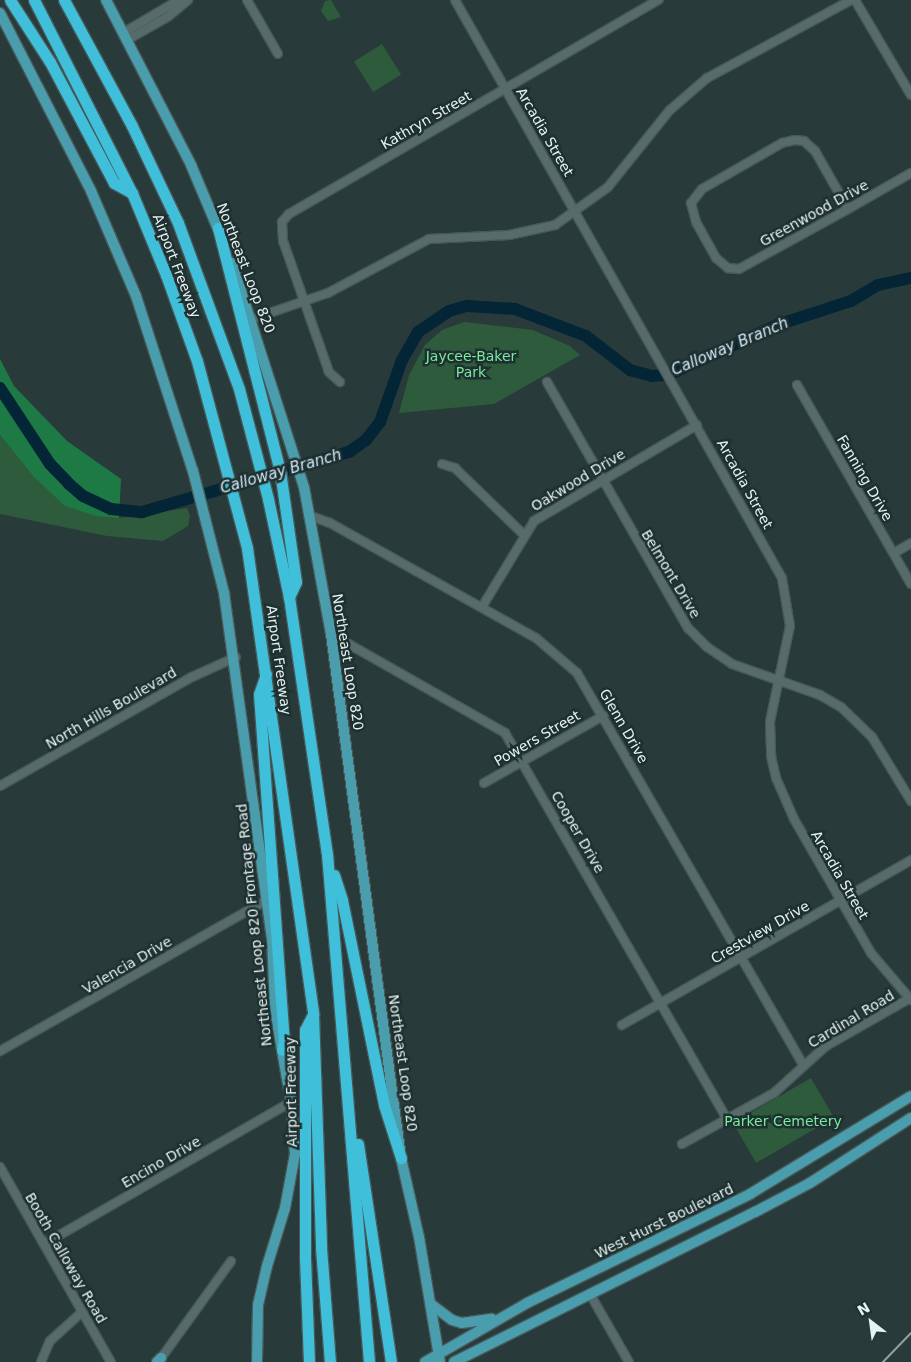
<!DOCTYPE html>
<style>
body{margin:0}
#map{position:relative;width:911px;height:1362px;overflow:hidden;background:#283b3a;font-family:"DejaVu Sans",sans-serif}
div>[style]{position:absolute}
.green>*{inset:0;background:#2d5b3c;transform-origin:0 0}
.forest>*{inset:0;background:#1e7a44}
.river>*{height:12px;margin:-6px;padding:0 6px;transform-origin:6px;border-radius:6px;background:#042535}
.roads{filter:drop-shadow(1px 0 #475857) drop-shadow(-1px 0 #475857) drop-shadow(0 1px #475857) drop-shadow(0 -1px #475857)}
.minor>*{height:8px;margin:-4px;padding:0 4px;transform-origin:4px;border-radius:4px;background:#576b6b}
.major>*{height:10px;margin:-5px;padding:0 5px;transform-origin:5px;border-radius:5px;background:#499dad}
.highway>*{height:11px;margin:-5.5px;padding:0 5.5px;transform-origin:5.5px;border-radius:5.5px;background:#3fbfd9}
.rail>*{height:2px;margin:-1px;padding:0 1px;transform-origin:1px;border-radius:1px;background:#94a3a2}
span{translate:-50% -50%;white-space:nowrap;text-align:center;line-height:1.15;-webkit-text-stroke:5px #1e3030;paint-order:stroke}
.street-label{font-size:14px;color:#e7f2f2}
.park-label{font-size:14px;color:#79ea9e}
.water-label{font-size:15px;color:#d1e7f5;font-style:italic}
.north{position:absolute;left:846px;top:1297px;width:50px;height:50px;-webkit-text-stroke:4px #1e3030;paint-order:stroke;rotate:330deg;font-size:14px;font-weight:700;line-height:20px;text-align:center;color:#e7f2f2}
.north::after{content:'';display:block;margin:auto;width:18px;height:22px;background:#e7f2f2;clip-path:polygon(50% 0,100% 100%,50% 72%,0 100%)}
</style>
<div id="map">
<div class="green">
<i style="clip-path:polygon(331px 0,341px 17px,328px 21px,321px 11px,325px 1px)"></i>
<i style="left:382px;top:44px;width:36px;height:33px;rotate:58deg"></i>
<i style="clip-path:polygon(464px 322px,533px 330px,570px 346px,580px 355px,494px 404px,399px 413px,409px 375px,425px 345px,442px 330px)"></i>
<i style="clip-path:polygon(0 435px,33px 476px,119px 518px,187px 508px,190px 516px,188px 526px,163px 541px,107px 536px,0 514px)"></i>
<i style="left:811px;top:1078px;width:46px;height:90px;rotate:60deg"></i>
</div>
<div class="forest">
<i style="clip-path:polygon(0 359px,14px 386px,67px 441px,121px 479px,119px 518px,96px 516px,65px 506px,33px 476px,0 435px)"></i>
</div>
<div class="river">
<i style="left:0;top:388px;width:91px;rotate:56.7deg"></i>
<i style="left:50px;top:464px;width:28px;rotate:46deg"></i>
<i style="left:69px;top:484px;width:18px;rotate:41deg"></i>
<i style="left:83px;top:496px;width:31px;rotate:25deg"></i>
<i style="left:111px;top:509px;width:31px;rotate:6deg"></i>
<i style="left:142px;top:512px;width:216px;rotate:-16.2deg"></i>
<i style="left:349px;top:452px;width:21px;rotate:-35deg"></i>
<i style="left:366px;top:440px;width:23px;rotate:-52deg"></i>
<i style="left:380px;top:422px;width:66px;rotate:-70.5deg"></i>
<i style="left:402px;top:360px;width:32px;rotate:-60deg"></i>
<i style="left:418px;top:332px;width:37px;rotate:-34deg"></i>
<i style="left:449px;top:311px;width:19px;rotate:-16deg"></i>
<i style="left:467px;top:306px;width:48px;rotate:3.6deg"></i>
<i style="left:515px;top:309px;width:76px;rotate:20.8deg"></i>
<i style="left:586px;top:336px;width:56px;rotate:37.7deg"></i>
<i style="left:630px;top:370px;width:23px;rotate:15deg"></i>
<i style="left:652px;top:376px;width:16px;rotate:-4deg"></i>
<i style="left:668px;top:375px;width:120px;rotate:-24.6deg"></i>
<i style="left:777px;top:325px;width:78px;rotate:-18deg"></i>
<i style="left:851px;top:301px;width:31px;rotate:-31deg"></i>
<i style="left:878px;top:285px;width:34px;rotate:-12deg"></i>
</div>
<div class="roads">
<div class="minor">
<i style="left:247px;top:0;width:62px;rotate:60.1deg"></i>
<i style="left:455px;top:0;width:664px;rotate:60.5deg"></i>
<i style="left:782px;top:578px;width:49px;rotate:80.5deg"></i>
<i style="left:790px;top:626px;width:98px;rotate:101.8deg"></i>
<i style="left:770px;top:722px;width:34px;rotate:88deg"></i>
<i style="left:771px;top:756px;width:23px;rotate:77deg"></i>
<i style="left:776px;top:778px;width:45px;rotate:66.3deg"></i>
<i style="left:794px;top:819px;width:155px;rotate:60.1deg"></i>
<i style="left:871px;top:953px;width:62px;rotate:49.6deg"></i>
<i style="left:855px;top:0;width:110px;rotate:59.5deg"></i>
<i style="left:123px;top:33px;width:65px;rotate:-30.5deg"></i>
<i style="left:127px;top:40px;width:48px;rotate:-29.7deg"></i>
<i style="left:169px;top:16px;width:25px;rotate:-40deg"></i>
<i style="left:848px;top:209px;width:67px;rotate:-119.6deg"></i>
<i style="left:815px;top:151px;width:15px;rotate:-138deg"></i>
<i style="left:804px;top:141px;width:9px;rotate:-174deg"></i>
<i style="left:795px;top:140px;width:13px;rotate:167deg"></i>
<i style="left:782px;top:143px;width:92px;rotate:150.1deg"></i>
<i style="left:702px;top:189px;width:18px;rotate:128deg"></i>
<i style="left:691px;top:203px;width:20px;rotate:75deg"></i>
<i style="left:696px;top:222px;width:41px;rotate:60.9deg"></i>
<i style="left:716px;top:258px;width:16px;rotate:40deg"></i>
<i style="left:728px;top:268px;width:11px;rotate:5deg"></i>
<i style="left:739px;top:269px;width:124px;rotate:-28.8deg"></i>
<i style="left:848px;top:209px;width:73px;rotate:-29.7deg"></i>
<i style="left:252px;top:319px;width:80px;rotate:-18.9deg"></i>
<i style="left:328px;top:293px;width:115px;rotate:-28.1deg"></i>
<i style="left:429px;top:239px;width:80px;rotate:-2.9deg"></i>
<i style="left:509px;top:235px;width:47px;rotate:-12.3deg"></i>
<i style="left:555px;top:225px;width:65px;rotate:-35.6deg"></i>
<i style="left:608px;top:187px;width:99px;rotate:-51.2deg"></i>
<i style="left:670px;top:110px;width:49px;rotate:-40.9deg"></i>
<i style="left:707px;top:78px;width:164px;rotate:-28.4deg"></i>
<i style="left:340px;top:382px;width:15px;rotate:-138deg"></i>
<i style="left:329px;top:372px;width:139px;rotate:-109.3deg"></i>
<i style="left:283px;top:241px;width:19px;rotate:-93deg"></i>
<i style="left:282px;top:222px;width:11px;rotate:-49deg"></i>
<i style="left:289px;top:214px;width:427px;rotate:-30.1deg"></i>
<i style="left:547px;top:382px;width:284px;rotate:60.2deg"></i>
<i style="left:688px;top:628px;width:27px;rotate:45deg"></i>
<i style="left:707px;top:647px;width:30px;rotate:34deg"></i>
<i style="left:732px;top:664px;width:93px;rotate:19.4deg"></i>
<i style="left:820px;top:695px;width:24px;rotate:30deg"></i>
<i style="left:841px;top:707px;width:43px;rotate:44.1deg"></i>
<i style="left:872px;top:737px;width:75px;rotate:58.6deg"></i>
<i style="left:797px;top:385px;width:229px;rotate:60.2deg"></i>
<i style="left:442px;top:464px;width:14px;rotate:17deg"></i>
<i style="left:455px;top:468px;width:95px;rotate:44.1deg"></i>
<i style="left:308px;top:515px;width:23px;rotate:20deg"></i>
<i style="left:330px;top:523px;width:236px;rotate:29.2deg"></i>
<i style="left:536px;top:638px;width:54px;rotate:40.5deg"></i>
<i style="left:577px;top:673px;width:452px;rotate:60deg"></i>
<i style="left:894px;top:553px;width:20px;rotate:-30deg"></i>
<i style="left:482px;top:607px;width:100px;rotate:-58.8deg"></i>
<i style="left:534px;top:521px;width:189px;rotate:-30.5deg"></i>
<i style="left:331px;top:634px;width:200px;rotate:29.6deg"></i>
<i style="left:505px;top:733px;width:445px;rotate:60.1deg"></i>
<i style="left:484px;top:783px;width:137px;rotate:-29.4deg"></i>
<i style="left:0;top:786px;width:221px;rotate:-29.6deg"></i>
<i style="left:192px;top:677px;width:48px;rotate:-24.4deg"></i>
<i style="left:622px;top:1025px;width:333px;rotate:-29.7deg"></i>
<i style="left:0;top:1051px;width:307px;rotate:-29.5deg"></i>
<i style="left:682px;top:1144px;width:105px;rotate:-29deg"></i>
<i style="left:774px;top:1093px;width:70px;rotate:-42.1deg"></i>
<i style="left:826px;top:1046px;width:97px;rotate:-29.7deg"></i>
<i style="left:0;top:1167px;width:224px;rotate:60.4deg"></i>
<i style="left:44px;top:1244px;width:285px;rotate:-29.9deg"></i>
<i style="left:590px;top:1294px;width:78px;rotate:60.2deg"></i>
<i style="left:159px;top:1361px;width:123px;rotate:-54.2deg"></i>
<i style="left:41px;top:1362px;width:23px;rotate:-67deg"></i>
<i style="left:50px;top:1341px;width:43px;rotate:-42.2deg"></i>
</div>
<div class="major">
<i style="left:106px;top:0;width:186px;rotate:62.7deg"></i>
<i style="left:191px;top:165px;width:77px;rotate:67.1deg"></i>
<i style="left:0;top:13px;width:200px;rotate:62.9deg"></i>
<i style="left:91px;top:191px;width:114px;rotate:66.8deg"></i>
<i style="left:136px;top:296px;width:184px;rotate:72deg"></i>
<i style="left:193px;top:471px;width:126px;rotate:75.7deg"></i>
<i style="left:224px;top:593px;width:347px;rotate:82.1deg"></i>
<i style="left:272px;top:937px;width:73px;rotate:87.6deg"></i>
<i style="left:275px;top:1010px;width:93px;rotate:80.1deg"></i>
<i style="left:291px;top:1102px;width:52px;rotate:85.6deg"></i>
<i style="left:295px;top:1154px;width:55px;rotate:100.5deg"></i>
<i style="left:285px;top:1208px;width:61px;rotate:107.2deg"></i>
<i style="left:267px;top:1266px;width:40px;rotate:103deg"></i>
<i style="left:258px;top:1305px;width:57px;rotate:91deg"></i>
<i style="left:232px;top:263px;width:235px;rotate:72.2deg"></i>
<i style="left:304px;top:487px;width:149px;rotate:79.6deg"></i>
<i style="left:331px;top:634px;width:529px;rotate:82.39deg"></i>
<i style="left:401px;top:1158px;width:81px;rotate:77.2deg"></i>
<i style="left:419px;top:1237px;width:127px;rotate:80.5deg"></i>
<i style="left:432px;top:1305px;width:25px;rotate:37deg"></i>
<i style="left:452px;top:1320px;width:10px;rotate:17deg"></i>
<i style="left:462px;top:1323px;width:30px;rotate:-8deg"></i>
<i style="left:157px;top:1362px;width:6px;rotate:-45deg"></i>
<i style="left:425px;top:1362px;width:118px;rotate:-30deg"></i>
<i style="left:527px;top:1303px;width:248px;rotate:-26deg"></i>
<i style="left:750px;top:1194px;width:188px;rotate:-31.3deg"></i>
<i style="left:454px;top:1362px;width:336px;rotate:-26.5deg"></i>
<i style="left:755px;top:1212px;width:62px;rotate:-27.8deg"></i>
<i style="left:810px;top:1183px;width:120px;rotate:-32.8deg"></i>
</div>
<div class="highway">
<i style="left:10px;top:0;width:74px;rotate:57.2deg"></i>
<i style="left:50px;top:62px;width:137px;rotate:62.1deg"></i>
<i style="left:114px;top:183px;width:21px;rotate:29deg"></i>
<i style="left:34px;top:0;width:216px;rotate:63.1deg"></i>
<i style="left:132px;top:193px;width:89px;rotate:67.5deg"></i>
<i style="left:166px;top:275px;width:91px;rotate:70.2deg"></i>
<i style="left:197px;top:361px;width:194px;rotate:75deg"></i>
<i style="left:247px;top:548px;width:471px;rotate:81.9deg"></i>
<i style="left:313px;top:1014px;width:234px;rotate:88deg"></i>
<i style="left:321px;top:1248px;width:114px;rotate:85.5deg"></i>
<i style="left:64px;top:0;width:143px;rotate:61.6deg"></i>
<i style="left:132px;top:126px;width:107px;rotate:64.6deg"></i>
<i style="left:178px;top:223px;width:177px;rotate:69.8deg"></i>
<i style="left:239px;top:389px;width:114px;rotate:75.2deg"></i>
<i style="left:268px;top:499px;width:100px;rotate:77.9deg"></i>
<i style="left:289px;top:597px;width:260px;rotate:81.6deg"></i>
<i style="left:327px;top:854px;width:510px;rotate:85.27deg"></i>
<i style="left:218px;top:228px;width:251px;rotate:75.7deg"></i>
<i style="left:280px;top:471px;width:112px;rotate:81.8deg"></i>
<i style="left:296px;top:582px;width:17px;rotate:115deg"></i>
<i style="left:266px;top:674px;width:21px;rotate:109deg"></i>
<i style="left:259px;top:694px;width:350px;rotate:85.9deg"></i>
<i style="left:284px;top:1043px;width:7px;rotate:106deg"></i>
<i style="left:334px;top:875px;width:26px;rotate:72deg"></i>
<i style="left:342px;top:900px;width:209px;rotate:78.4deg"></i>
<i style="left:384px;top:1105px;width:56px;rotate:72.2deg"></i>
<i style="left:358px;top:1144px;width:220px;rotate:81.4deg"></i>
<i style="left:309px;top:1362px;width:103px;rotate:-92.2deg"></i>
<i style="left:305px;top:1259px;width:229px;rotate:-90deg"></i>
<i style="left:305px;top:1030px;width:16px;rotate:-63deg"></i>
</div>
</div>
<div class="rail">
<i style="left:883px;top:1362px;width:40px;rotate:-46deg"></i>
</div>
<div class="street-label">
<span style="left:426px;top:120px;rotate:-30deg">Kathryn Street</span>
<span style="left:545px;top:132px;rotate:60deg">Arcadia Street</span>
<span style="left:814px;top:213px;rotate:-29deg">Greenwood Drive</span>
<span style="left:177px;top:266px;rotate:69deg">Airport Freeway</span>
<span style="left:246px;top:268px;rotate:69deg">Northeast Loop 820</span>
<span style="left:865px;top:478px;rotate:60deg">Fanning Drive</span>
<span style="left:578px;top:480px;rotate:-31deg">Oakwood Drive</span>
<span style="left:745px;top:484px;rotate:61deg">Arcadia Street</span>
<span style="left:671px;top:574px;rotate:59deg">Belmont Drive</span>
<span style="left:279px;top:660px;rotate:82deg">Airport Freeway</span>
<span style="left:348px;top:662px;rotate:81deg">Northeast Loop 820</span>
<span style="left:111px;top:708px;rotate:-30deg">North Hills Boulevard</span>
<span style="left:624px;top:726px;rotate:60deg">Glenn Drive</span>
<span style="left:537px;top:738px;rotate:-30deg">Powers Street</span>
<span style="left:578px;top:832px;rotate:60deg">Cooper Drive</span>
<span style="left:840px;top:875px;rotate:60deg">Arcadia Street</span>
<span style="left:254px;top:925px;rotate:-96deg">Northeast Loop 820 Frontage Road</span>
<span style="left:760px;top:932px;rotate:-30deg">Crestview Drive</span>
<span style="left:127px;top:965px;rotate:-30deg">Valencia Drive</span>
<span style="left:851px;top:1019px;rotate:-31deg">Cardinal Road</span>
<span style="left:403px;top:1063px;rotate:82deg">Northeast Loop 820</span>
<span style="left:291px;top:1092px;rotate:-91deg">Airport Freeway</span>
<span style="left:161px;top:1162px;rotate:-30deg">Encino Drive</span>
<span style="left:664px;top:1221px;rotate:-26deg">West Hurst Boulevard</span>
<span style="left:66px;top:1258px;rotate:60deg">Booth Calloway Road</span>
</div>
<div class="park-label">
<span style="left:471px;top:364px">Jaycee-Baker<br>Park</span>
<span style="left:783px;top:1121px">Parker Cemetery</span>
</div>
<div class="water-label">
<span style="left:730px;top:347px;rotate:-23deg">Calloway Branch</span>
<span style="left:281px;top:472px;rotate:-16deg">Calloway Branch</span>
</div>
<div class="north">N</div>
</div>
